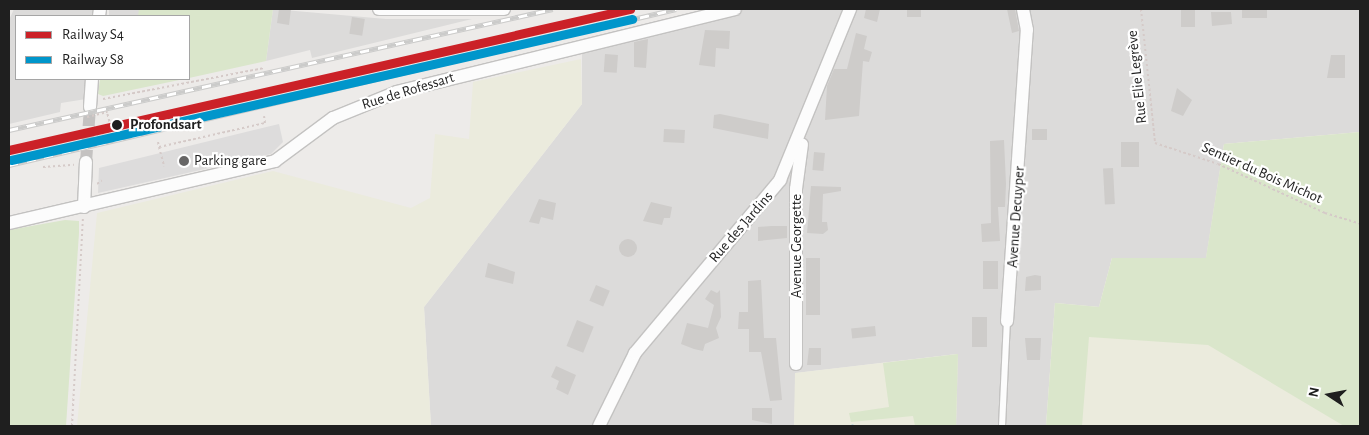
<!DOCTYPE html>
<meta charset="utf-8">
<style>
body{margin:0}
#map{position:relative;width:1369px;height:435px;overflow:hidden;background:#edebe9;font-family:"Alegreya Sans",sans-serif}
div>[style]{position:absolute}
.residential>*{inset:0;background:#dcdbda;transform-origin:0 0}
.farmland>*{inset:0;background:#ebebdd}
.grass>*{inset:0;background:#dae6cb}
.parking>*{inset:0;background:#dddcdc}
.stream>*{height:3px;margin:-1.5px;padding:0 1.5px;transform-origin:1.5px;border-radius:1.5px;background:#c0d6dc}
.building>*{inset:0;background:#ceccca;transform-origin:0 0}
.round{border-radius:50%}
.minor-tunnel>*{height:12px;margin-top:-6px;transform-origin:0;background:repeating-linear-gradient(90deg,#c4c2c1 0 12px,transparent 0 18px)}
.path>*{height:2px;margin-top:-1px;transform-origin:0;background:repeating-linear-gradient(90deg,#d5cac8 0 2.5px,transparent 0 5px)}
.roads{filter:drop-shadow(1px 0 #c3c2c1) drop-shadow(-1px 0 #c3c2c1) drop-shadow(0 1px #c3c2c1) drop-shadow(0 -1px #c3c2c1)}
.service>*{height:6px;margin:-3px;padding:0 3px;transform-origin:3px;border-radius:3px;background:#fcfcfc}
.minor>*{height:12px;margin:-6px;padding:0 6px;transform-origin:6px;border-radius:6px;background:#fcfcfc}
.rail>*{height:5px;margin-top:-2.5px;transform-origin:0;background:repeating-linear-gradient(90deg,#fff 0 9px,#cbcbca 0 18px);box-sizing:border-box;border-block:1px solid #cbcbca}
.path-bridge>*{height:2px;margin-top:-1px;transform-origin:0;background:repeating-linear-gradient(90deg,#d5cac8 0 2.5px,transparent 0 5px)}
.rail-1>*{height:9px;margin:-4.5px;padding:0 4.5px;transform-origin:4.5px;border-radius:4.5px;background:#cb2127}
.rail-2>*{height:9px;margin:-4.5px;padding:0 4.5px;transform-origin:4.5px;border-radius:4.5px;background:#0096cb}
.dots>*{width:14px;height:14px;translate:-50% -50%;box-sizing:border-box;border:2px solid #fff;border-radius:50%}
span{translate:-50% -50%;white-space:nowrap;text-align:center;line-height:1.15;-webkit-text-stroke:4.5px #fff;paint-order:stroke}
.street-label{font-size:15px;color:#1f1f1f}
.stop-label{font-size:15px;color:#1f1f1f;font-weight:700}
.left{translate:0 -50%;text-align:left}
.poi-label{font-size:15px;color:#1f1f1f}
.frame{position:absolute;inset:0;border:10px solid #1f1f1f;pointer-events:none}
.legend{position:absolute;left:15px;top:15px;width:175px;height:65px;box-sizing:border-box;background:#fff;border:1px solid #a5a5a5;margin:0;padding:6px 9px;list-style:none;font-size:15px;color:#1f1f1f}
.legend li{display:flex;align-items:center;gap:10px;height:25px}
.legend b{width:25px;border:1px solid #a5a5a5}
.north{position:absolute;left:1304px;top:370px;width:50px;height:50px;-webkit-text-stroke:4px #fff;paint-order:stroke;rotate:281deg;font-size:14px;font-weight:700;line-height:20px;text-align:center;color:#1f1f1f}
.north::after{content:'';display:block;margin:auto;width:18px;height:22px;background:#1f1f1f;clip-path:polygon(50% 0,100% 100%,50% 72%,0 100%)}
</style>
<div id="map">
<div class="residential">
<i style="clip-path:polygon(14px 9px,94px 9px,93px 16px,16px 16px,16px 79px,87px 79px,86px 99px,61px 103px,60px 112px,9px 124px,9px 20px)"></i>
<i style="left:109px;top:9px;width:30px;height:7px"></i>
<i style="clip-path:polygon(273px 9px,386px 19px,472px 19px,312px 58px,310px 50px,266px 61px)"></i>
<i style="clip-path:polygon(708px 9px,1360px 9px,1360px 132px,1224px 144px,1207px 258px,1112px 258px,1099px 307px,1055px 303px,1046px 426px,956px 426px,957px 354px,796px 373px,794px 426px,431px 426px,424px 307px,582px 104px,582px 39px)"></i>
</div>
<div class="farmland">
<i style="clip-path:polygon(581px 59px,582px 104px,424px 307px,431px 426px,77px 426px,97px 213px,273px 171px,411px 208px,430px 198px,435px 134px,469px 139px,473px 82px)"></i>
<i style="clip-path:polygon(1360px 132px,1360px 426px,1046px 426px,1055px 303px,1099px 307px,1112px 258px,1206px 258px,1224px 144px)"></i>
<i style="clip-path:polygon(958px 354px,956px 426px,794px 426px,795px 373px)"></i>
</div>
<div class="grass">
<i style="clip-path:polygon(139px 9px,273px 9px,266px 61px,189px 78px,189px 16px,138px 16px)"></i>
<i style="clip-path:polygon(100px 79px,184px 79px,103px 96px,98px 94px)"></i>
<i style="clip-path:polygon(1360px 132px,1360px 426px,1344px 426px,1208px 345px,1089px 337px,1082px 426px,1046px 426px,1055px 303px,1099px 307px,1112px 258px,1206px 258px,1224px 144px)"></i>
<i style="clip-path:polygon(65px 220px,79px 221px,79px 233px,66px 426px,9px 426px,9px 230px)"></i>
<i style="clip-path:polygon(958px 354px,956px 426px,915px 426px,913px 416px,851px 422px,849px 413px,889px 407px,883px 363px)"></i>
</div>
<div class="parking">
<i style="clip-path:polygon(279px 124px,283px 142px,271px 154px,98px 193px,99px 168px)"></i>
</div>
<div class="stream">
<i style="left:852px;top:425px;width:1px;rotate:90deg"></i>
</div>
<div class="building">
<i style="clip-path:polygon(279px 9px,291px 9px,289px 25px,277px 23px)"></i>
<i style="clip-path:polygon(866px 9px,880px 9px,877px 22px,864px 18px)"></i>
<i style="left:907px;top:9px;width:14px;height:8px"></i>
<i style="clip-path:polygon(1007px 9px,1015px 9px,1019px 31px,1012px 33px)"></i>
<i style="left:1181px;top:9px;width:14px;height:18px"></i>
<i style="left:1242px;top:9px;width:25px;height:9px"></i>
<i style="clip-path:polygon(1211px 12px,1231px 12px,1232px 24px,1212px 26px)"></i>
<i style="left:352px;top:17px;width:13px;height:17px;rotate:9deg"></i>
<i style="clip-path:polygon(705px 30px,730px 31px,729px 49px,716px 48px,715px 67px,699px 65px)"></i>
<i style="clip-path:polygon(856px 33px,867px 36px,864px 49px,872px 52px,869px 62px,863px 61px,859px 116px,825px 120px,827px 86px,834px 69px,847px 69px)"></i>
<i style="clip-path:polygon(648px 39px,646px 68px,634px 67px,634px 42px)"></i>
<i style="left:605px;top:54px;width:13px;height:18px;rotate:4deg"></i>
<i style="clip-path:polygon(1331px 55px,1345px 55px,1345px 78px,1327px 78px)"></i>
<i style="clip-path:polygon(1177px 88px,1192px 100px,1183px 116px,1171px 111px)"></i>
<i style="clip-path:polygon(720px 114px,769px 124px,768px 139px,713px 128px,714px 115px)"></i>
<i style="left:664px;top:129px;width:21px;height:13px;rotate:3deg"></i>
<i style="left:1032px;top:129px;width:15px;height:11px"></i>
<i style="clip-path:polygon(1004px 140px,1006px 184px,1005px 207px,998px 207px,1000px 241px,982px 242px,981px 224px,991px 223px,990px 141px)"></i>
<i style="left:1121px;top:142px;width:18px;height:25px"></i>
<i style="left:814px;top:152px;width:11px;height:18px;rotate:5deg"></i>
<i style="left:1113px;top:168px;width:36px;height:10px;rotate:87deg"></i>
<i style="clip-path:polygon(811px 186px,841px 187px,841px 191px,823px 194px,822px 222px,827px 222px,828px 230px,823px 234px,807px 233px)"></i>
<i style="clip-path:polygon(539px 199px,556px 203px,553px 220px,541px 217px,539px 224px,529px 222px)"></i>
<i style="clip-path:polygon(651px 202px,672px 207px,670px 218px,664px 218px,662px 225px,643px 221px)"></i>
<i style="clip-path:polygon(771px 226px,787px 226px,787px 238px,758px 241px,758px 227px)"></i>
<i class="round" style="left:619px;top:239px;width:18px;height:18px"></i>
<i style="left:820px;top:258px;width:57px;height:14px;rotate:90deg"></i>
<i style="left:983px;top:261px;width:15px;height:28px"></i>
<i style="clip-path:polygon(488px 263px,515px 272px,513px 284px,485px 277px)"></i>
<i style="clip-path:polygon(1035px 275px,1041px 276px,1041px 290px,1025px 291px,1026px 277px)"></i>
<i style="clip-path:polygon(761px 280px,764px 338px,776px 338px,782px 400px,770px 401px,761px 352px,749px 352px,749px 329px,738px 329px,739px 312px,748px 312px,748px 281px)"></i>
<i style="left:596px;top:285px;width:15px;height:17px;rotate:23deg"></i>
<i style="clip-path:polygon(711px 290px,717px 293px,720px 290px,721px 317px,716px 328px,719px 338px,705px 344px,703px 351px,694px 349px,681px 344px,687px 323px,708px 328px,714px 305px,705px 299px)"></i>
<i style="left:972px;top:317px;width:15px;height:30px"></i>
<i style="left:577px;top:320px;width:18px;height:28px;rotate:22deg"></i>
<i style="left:875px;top:326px;width:10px;height:24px;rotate:84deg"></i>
<i style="clip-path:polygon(1025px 338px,1041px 338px,1040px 360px,1027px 360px)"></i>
<i style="clip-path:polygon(809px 348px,821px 348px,821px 365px,807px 365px)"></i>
<i style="clip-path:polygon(556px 366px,576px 375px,568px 395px,556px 389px,559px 381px,551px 377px)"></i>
<i style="clip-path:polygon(752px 408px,772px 408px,772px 424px,752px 420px)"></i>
</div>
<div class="minor-tunnel">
<i style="left:86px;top:162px;width:55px;rotate:-85.8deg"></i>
</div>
<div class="path">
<i style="left:1141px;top:9px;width:135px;rotate:84deg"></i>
<i style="left:1155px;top:143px;width:66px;rotate:18.4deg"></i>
<i style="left:1218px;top:164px;width:118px;rotate:24.6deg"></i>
<i style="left:1325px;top:213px;width:37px;rotate:17deg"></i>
<i style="left:103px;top:99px;width:164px;rotate:-10.9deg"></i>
<i style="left:91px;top:133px;width:6px;rotate:72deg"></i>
<i style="left:92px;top:136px;width:21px;rotate:-14deg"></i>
<i style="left:112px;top:131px;width:20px;rotate:-105deg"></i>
<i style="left:158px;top:142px;width:5px;rotate:79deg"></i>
<i style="left:159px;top:147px;width:109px;rotate:-12.8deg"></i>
<i style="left:265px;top:123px;width:7px;rotate:-98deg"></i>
<i style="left:159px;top:147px;width:20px;rotate:75deg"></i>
<i style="left:43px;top:167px;width:31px;rotate:-4deg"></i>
<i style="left:97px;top:184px;width:6px;rotate:-39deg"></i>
<i style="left:72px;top:426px;width:209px;rotate:-87deg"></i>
</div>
<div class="roads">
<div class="service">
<i style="left:1002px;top:426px;width:105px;rotate:-87.3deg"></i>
</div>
<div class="minor">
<i style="left:379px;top:9px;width:125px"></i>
<i style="left:99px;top:16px;width:7px;rotate:-82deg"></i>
<i style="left:90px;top:107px;width:28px;rotate:-86deg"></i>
<i style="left:84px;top:207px;width:45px;rotate:-87.5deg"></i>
<i style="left:9px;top:223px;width:273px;rotate:-13.1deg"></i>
<i style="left:275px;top:161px;width:72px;rotate:-36.6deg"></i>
<i style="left:333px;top:118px;width:69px;rotate:-22.1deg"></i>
<i style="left:397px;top:92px;width:348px;rotate:-13.8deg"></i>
<i style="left:1007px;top:321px;width:292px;rotate:-86.1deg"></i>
<i style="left:1027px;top:30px;width:21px;rotate:-101deg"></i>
<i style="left:796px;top:364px;width:175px;rotate:-90deg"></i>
<i style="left:796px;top:189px;width:45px;rotate:-82.4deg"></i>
<i style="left:599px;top:426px;width:81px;rotate:-63.7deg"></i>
<i style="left:635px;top:353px;width:226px;rotate:-50deg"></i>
<i style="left:780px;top:180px;width:185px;rotate:-67.7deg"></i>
</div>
</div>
<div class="rail">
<i style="left:9px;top:130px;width:557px;rotate:-12.54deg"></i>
<i style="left:9px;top:165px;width:685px;rotate:-13.16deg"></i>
</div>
<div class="path-bridge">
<i style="left:87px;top:117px;width:21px;rotate:-14deg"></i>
</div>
<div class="rail-1">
<i style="left:9px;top:150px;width:637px;rotate:-12.79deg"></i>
</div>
<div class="rail-2">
<i style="left:11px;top:160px;width:637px;rotate:-12.79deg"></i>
</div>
<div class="dots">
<i style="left:117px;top:125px;background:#1f1f1f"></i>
<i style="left:184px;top:161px;background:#676666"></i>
</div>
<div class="street-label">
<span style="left:1137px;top:77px;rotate:-96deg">Rue Elie Legrève</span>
<span style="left:408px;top:91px;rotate:-17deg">Rue de Rofessart</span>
<span style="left:1262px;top:173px;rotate:24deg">Sentier du Bois Michot</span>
<span style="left:1016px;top:217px;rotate:-86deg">Avenue Decuyper</span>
<span style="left:741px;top:227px;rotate:-49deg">Rue des Jardins</span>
<span style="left:797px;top:246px;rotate:-90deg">Avenue Georgette</span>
</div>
<div class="stop-label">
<span class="left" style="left:130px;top:125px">Profondsart</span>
</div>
<div class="poi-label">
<span class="left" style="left:194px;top:161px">Parking gare</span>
</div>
<div class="frame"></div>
<ul class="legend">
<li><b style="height:6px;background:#cb2127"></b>Railway S4</li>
<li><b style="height:6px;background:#0096cb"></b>Railway S8</li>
</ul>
<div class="north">N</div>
</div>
